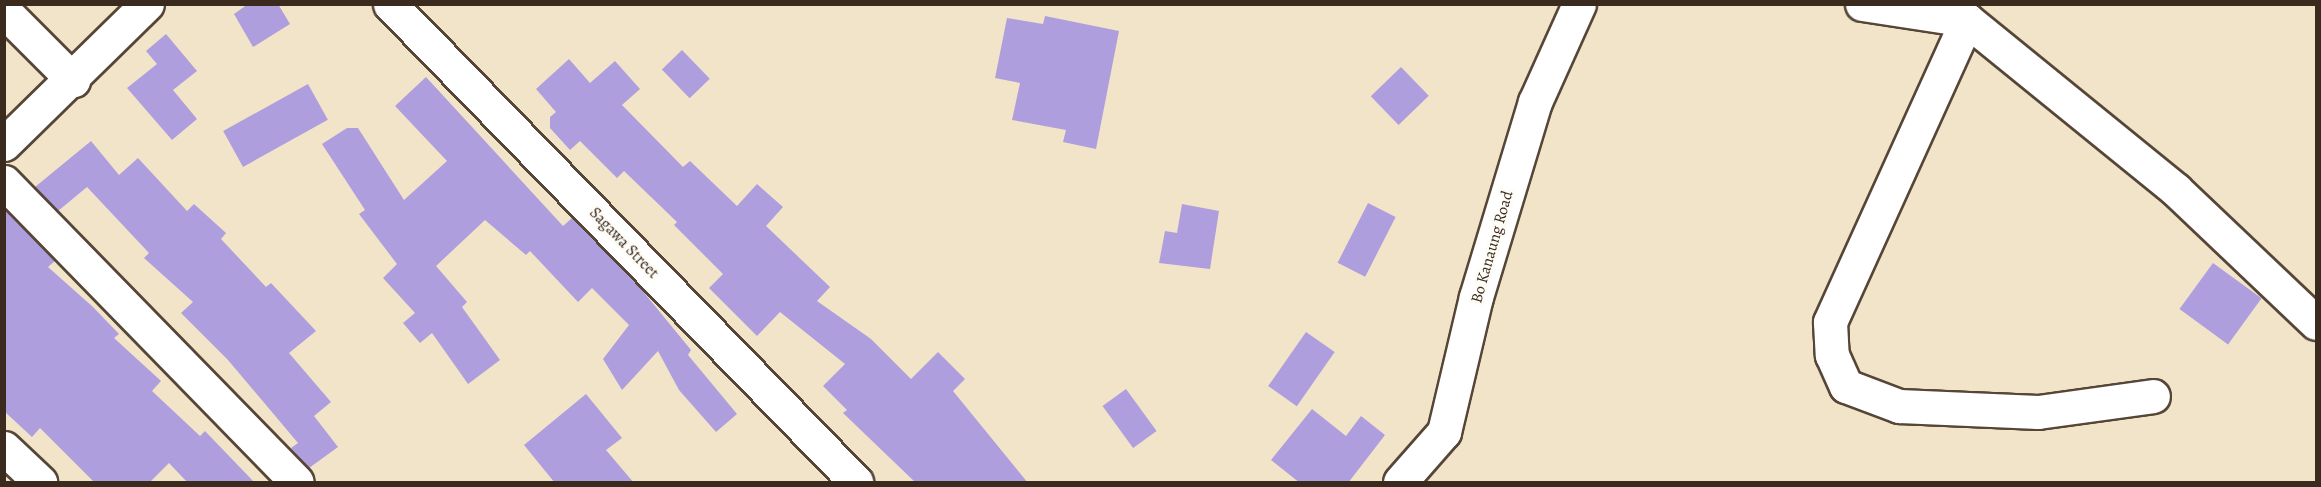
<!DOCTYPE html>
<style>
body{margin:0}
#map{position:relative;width:2321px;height:487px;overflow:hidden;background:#f2e4c8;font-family:Alegreya,serif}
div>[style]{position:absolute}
.building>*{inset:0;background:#af9ede;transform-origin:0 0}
.roads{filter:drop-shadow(2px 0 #564638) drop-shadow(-2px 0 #564638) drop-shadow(0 2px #564638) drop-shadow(0 -2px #564638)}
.minor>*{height:33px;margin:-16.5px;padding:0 16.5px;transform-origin:16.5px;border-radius:16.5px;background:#fff}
span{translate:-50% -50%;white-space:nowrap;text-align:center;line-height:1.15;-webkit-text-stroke:6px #fdfcf7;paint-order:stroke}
.street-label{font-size:16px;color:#3b2a1e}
.frame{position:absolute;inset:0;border:6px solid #3b2a1e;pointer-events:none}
</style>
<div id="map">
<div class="building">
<i style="clip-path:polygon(248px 4px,278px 4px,290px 24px,253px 47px,234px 14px)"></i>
<i style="clip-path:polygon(1045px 16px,1119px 31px,1096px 149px,1063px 142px,1066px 130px,1012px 120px,1020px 83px,995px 78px,1007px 18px,1043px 24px)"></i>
<i style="clip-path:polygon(166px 34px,197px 71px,173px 90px,197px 119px,172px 140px,127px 88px,157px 64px,146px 51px)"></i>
<i style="left:682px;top:50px;width:40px;height:28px;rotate:46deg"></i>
<i style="clip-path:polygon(569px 59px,590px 83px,615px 61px,640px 89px,622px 105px,683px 167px,690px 161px,737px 206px,757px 184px,783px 207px,766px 226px,830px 287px,817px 301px,871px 339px,911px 379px,938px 352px,965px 379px,953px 391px,1028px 483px,916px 483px,843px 413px,847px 410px,823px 386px,845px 364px,780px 312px,757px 336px,709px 288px,723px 274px,674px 225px,677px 222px,624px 171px,617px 178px,580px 141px,570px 150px,550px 128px,550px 117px,556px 112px,536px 89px)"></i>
<i style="left:1401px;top:67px;width:40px;height:42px;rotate:46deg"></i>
<i style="clip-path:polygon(426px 77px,563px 226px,572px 218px,641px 289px,691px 350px,688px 355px,737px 414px,716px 432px,679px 390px,658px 351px,622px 390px,603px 359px,629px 325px,592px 288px,578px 302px,530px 251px,526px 255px,485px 220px,436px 266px,467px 302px,462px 307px,500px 360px,468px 384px,432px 333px,420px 343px,403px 323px,415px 313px,383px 278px,397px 264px,359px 214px,365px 210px,322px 144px,347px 128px,358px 128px,404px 200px,447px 161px,395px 106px)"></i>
<i style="left:308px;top:84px;width:41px;height:97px;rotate:61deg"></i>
<i style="clip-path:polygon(91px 141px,119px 175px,138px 158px,187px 211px,194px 204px,226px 233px,221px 239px,266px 287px,271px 283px,316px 331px,289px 353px,331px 402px,314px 416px,338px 447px,309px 468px,291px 448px,298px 443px,228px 360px,181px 313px,193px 302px,144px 258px,149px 253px,87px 187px,58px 211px,35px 187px)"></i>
<i style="left:1368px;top:203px;width:31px;height:67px;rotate:27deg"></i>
<i style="clip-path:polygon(1182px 204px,1219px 211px,1210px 269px,1159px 263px,1165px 231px,1177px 233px)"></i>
<i style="clip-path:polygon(4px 209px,55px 261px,48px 267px,93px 307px,119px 334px,114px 338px,161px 381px,152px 391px,200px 436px,205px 431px,255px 483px,188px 483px,169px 463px,149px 483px,95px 483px,40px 428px,32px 437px,4px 411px)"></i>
<i style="left:2213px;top:263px;width:60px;height:57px;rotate:36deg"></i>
<i style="left:1306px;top:332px;width:35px;height:66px;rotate:35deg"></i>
<i style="left:1126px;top:389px;width:52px;height:29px;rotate:54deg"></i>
<i style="clip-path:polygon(586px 394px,622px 438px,606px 450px,634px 483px,555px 483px,524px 445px)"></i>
<i style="clip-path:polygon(1312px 409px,1346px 436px,1361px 416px,1385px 435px,1348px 483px,1300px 483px,1271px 460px)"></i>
</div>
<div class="roads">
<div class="minor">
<i style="left:390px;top:4px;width:668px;rotate:45.73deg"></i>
<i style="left:1862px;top:4px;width:106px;rotate:8.7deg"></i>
<i style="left:1967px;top:20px;width:269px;rotate:39.1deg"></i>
<i style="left:2176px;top:190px;width:193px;rotate:43.5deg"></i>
<i style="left:4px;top:11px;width:98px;rotate:45deg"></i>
<i style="left:1967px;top:20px;width:332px;rotate:114.4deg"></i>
<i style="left:1830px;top:322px;width:33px;rotate:87deg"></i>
<i style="left:1832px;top:355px;width:34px;rotate:66deg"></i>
<i style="left:1846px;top:386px;width:57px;rotate:20.7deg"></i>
<i style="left:1899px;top:406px;width:139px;rotate:2.5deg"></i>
<i style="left:2038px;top:412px;width:116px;rotate:-7.9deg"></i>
<i style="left:4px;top:144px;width:200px;rotate:-44.4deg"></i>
<i style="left:4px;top:182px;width:419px;rotate:45.7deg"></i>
<i style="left:4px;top:448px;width:50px;rotate:43.4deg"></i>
<i style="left:1400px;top:482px;width:67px;rotate:-48.7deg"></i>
<i style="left:1444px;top:432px;width:139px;rotate:-76.7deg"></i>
<i style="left:1476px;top:297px;width:204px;rotate:-73.2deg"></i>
<i style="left:1535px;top:102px;width:107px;rotate:-65.8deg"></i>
</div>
</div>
<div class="street-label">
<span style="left:624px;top:243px;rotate:46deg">Sagawa Street</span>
<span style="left:1492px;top:247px;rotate:-74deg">Bo Kanaung Road</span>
</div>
<div class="frame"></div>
</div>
